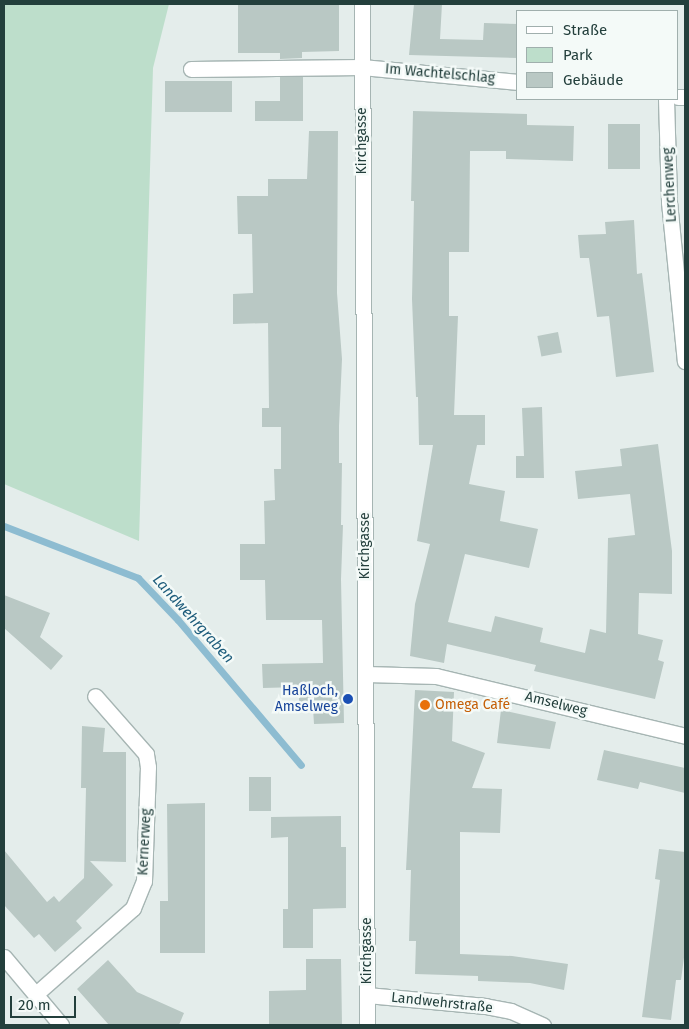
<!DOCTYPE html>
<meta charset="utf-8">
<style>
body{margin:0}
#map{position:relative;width:689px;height:1029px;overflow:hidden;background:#e4edeb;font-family:"Fira Sans",sans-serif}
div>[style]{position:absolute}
.green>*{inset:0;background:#bddecb}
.stream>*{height:7px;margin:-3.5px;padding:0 3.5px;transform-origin:3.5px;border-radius:3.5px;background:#8dbcd1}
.building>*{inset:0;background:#b9c8c4;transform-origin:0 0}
.roads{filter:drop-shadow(1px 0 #a6b5b3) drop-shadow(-1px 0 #a6b5b3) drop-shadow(0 1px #a6b5b3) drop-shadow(0 -1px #a6b5b3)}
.minor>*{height:15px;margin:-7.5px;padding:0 7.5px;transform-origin:7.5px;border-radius:7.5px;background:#fff}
.dots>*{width:14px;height:14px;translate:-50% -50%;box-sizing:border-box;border:2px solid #f4faf8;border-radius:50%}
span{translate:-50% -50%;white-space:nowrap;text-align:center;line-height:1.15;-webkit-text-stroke:5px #f4faf8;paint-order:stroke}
.street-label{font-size:14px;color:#233f3c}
.transit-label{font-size:14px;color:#164399}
.right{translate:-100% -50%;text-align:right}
.food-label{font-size:14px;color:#c56008}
.left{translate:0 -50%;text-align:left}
.water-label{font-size:15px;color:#1d5c7b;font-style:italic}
.frame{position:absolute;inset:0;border:5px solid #233f3c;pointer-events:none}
.legend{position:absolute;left:516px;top:10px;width:162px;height:90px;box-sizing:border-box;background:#f4faf8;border:1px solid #a0afad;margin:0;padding:6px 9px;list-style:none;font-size:15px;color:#233f3c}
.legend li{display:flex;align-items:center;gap:10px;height:25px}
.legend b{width:25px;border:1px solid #a0afad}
.scale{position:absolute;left:10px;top:996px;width:66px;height:22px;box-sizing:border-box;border:2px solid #233f3c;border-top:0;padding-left:6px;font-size:15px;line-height:18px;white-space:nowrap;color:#233f3c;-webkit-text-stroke:4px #f4faf8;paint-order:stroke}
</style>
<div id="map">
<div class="green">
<i style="clip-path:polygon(4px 4px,169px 4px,153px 68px,139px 541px,4px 484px)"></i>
</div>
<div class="stream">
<i style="left:4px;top:526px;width:144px;rotate:21.2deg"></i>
<i style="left:138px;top:578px;width:58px;rotate:46.4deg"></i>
<i style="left:178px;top:620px;width:190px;rotate:49.7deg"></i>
</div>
<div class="building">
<i style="clip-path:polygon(238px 4px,339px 4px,339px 51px,302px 52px,302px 58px,280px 59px,280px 53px,238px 53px)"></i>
<i style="clip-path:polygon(414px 4px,442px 4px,440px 39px,483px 40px,484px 23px,518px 24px,518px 58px,409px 55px)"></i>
<i style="clip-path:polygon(280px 77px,303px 77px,303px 121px,255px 121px,255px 101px,280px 101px)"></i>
<i style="left:165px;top:81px;width:67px;height:31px"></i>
<i style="clip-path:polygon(413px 111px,527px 114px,527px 125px,574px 126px,573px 161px,506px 159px,506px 151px,470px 151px,469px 252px,449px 252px,449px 316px,458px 316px,454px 415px,485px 415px,485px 445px,477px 445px,469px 484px,505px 491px,500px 521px,538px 529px,529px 568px,465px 554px,448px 622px,491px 632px,495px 616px,543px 628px,540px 642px,585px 653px,590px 629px,606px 633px,608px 538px,635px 535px,630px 494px,578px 499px,575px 471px,622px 466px,620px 449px,658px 444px,672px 551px,672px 594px,639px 593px,638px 634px,663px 640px,658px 660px,664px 662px,655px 699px,534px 671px,536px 665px,447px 644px,444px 663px,410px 656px,415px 604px,430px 544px,417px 541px,433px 445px,419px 445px,418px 397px,416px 397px,412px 299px,414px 201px,411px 201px)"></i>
<i style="left:608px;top:124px;width:32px;height:45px"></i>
<i style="clip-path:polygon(309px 131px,338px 131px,337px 293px,342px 359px,339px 426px,339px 463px,342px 463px,341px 525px,343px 525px,341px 579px,344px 723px,314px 724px,313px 708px,299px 708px,299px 687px,263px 688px,262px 664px,323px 663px,322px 620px,266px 620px,265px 580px,240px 580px,240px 544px,265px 544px,264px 501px,275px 500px,274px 469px,281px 469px,281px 427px,262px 427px,262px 408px,269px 408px,268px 323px,233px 324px,233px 294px,253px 293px,252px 234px,238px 234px,237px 196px,268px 196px,268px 179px,307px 179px)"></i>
<i style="clip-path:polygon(634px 220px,637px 274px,642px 273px,654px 372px,616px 377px,609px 316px,597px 317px,589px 258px,580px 258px,578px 235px,606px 234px,605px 222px)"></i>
<i style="left:558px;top:332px;width:21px;height:21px;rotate:79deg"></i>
<i style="clip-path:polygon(542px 407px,544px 478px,516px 478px,516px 456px,524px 456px,522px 408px)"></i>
<i style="clip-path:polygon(4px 595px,50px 613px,40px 637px,63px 656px,51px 670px,4px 628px)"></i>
<i style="clip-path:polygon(415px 690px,454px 692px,452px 741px,485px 753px,472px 788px,502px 789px,500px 833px,460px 832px,460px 954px,512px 956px,568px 964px,564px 990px,530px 983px,478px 981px,478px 976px,415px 974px,416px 941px,409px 941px,411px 870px,406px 870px)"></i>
<i style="clip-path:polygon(501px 710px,556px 722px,550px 749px,497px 743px)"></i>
<i style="clip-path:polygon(82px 726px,105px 728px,103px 752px,126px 752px,126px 862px,90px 861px,113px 885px,76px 921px,82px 928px,55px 952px,39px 934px,34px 938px,4px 905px,4px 850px,47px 902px,54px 896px,59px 902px,84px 878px,86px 788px,81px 788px)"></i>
<i style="clip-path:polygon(604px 750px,685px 768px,685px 793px,640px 782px,638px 789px,597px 780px)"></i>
<i style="left:249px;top:777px;width:22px;height:34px"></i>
<i style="clip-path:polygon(205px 803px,205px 953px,160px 953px,160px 901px,168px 901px,167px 804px)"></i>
<i style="clip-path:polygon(341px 816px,341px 847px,346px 847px,346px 908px,313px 909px,313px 948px,283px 948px,283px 909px,288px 909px,288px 837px,271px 838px,271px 817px)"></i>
<i style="clip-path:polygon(659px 849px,685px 852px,685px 950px,681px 980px,676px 980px,671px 1020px,642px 1017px,660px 880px,655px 879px)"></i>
<i style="clip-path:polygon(306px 959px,341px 959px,342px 1025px,269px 1025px,269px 991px,306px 990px)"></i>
<i style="clip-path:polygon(108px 960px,137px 992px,184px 1013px,179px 1025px,109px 1025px,77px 989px)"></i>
</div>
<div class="roads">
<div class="minor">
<i style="left:362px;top:4px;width:1021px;rotate:89.72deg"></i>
<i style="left:191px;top:69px;width:171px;rotate:-0.7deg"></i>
<i style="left:362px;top:67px;width:157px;rotate:5.5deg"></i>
<i style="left:678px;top:97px;width:7px"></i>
<i style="left:666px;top:99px;width:103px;rotate:88.3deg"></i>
<i style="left:669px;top:202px;width:160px;rotate:84.3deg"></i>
<i style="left:366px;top:674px;width:70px;rotate:1.6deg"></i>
<i style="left:436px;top:676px;width:256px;rotate:13.5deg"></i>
<i style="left:4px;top:957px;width:89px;rotate:50deg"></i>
<i style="left:37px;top:993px;width:128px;rotate:-41.5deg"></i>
<i style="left:133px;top:908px;width:29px;rotate:-68deg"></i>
<i style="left:144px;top:881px;width:114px;rotate:-88deg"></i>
<i style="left:148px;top:767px;width:13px;rotate:-99deg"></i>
<i style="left:146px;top:754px;width:77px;rotate:-131.3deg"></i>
<i style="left:367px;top:995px;width:119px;rotate:5.3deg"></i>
<i style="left:485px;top:1006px;width:26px;rotate:11deg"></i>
<i style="left:511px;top:1011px;width:35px;rotate:24deg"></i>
</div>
</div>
<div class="dots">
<i style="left:348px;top:699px;background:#1a4fb4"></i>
<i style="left:425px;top:705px;background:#e8710a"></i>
</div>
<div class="street-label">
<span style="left:440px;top:74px;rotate:5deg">Im Wachtelschlag</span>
<span style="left:362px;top:141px;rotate:-90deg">Kirchgasse</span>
<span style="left:670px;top:185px;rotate:-93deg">Lerchenweg</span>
<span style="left:365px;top:546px;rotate:-90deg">Kirchgasse</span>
<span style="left:556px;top:704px;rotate:14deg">Amselweg</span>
<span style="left:145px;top:842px;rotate:-87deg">Kernerweg</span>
<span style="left:367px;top:951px;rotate:-90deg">Kirchgasse</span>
<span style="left:442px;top:1003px;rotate:6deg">Landwehrstraße</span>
</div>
<div class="transit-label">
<span class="right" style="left:338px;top:699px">Haßloch,<br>Amselweg</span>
</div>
<div class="food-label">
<span class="left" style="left:435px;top:705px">Omega Café</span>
</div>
<div class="water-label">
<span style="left:193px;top:619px;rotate:48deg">Landwehrgraben</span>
</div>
<div class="frame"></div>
<ul class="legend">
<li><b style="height:6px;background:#fff"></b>Straße</li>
<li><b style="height:14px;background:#bddecb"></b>Park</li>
<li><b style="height:14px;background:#b9c8c4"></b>Gebäude</li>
</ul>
<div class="scale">20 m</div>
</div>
